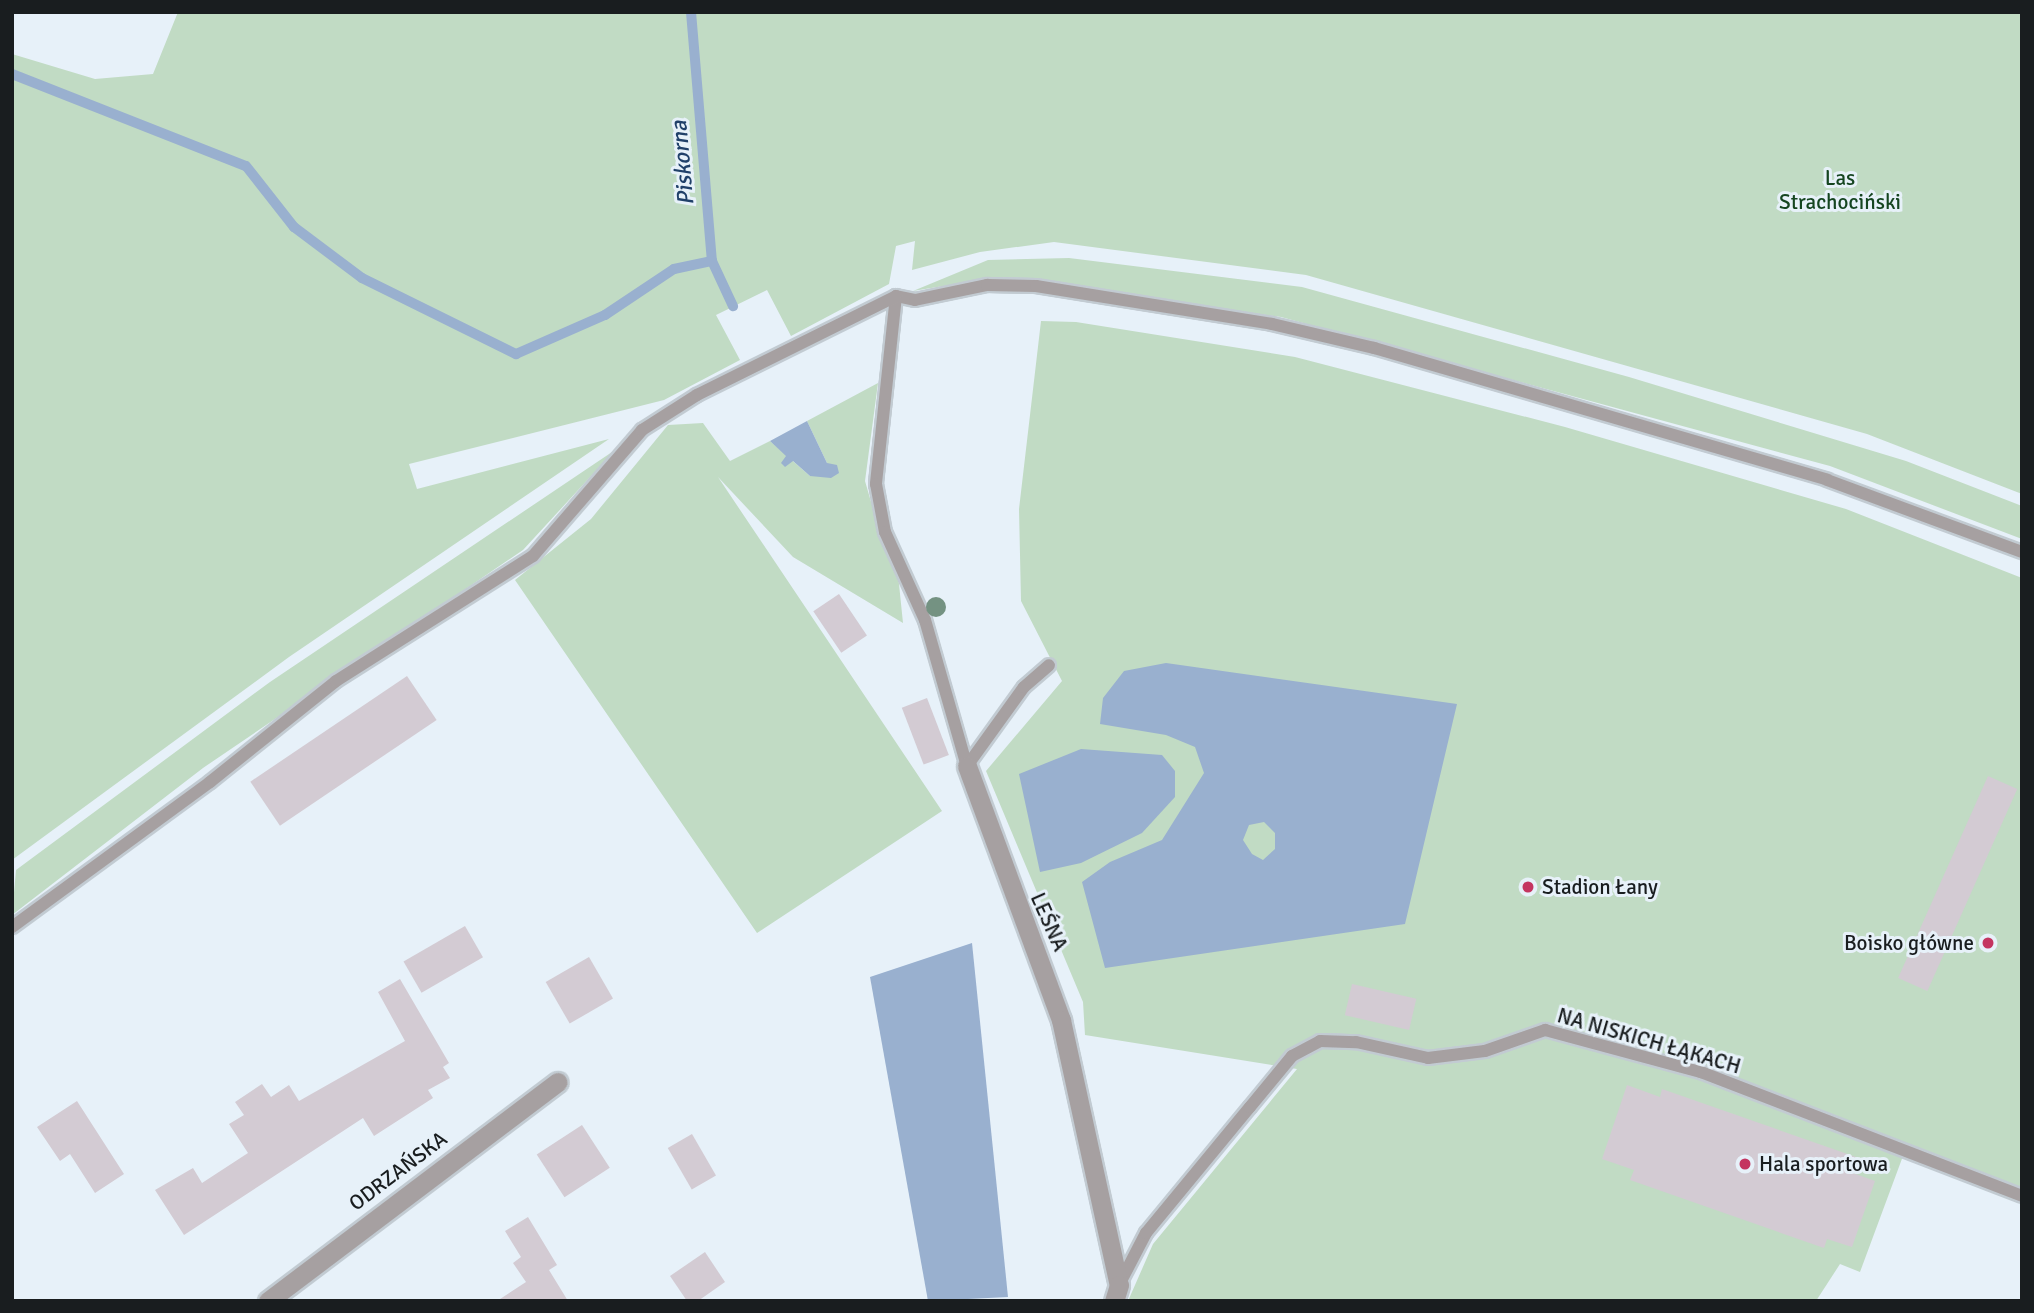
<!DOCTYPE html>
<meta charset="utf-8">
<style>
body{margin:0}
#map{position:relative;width:2034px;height:1313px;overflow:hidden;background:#e7f1f9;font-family:Signika,sans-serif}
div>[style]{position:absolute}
.green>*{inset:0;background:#c1dbc4}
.water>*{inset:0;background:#99b0cf}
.stream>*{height:10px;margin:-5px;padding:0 5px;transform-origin:5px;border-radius:5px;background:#99b0cf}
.building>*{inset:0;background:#d3cbd3;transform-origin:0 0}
.roads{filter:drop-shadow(2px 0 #c2cbd2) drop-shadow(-2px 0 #c2cbd2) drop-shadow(0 2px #c2cbd2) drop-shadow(0 -2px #c2cbd2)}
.service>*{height:12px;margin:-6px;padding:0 6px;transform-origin:6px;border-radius:6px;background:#a6a0a1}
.minor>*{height:19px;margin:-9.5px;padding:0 9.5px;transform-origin:9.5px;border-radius:9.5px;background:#a6a0a1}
.trees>*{width:20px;height:20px;margin:-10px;border-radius:50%;background:#749282}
.dots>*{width:19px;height:19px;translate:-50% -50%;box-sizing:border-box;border:4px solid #e7f1f9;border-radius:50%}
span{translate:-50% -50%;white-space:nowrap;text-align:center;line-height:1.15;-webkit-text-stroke:6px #e7f1f9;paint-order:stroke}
.park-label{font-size:21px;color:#154520}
.poi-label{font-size:21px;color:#191d1f}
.left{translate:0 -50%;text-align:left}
.right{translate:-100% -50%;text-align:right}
.street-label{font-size:21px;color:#191d1f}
.water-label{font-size:23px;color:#204069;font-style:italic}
.frame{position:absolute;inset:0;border:14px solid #191d1f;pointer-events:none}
</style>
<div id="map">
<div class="green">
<i style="clip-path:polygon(178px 12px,2022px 12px,2022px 494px,1867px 434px,1306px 275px,1054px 242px,980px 252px,912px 270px,915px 241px,896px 246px,889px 284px,791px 336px,767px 290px,716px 315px,740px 360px,664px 400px,409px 464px,417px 489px,609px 439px,289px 657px,12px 860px,12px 54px,95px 79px,153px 74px)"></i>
<i style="clip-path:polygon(1069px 258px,1302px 287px,1629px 377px,1906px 461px,2022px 506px,2022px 539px,1830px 466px,1281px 317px,998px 277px,913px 291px,988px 260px)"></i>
<i style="clip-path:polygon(1041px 321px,1076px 322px,1295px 357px,1565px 427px,1846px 509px,2022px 578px,2022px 1204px,1903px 1156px,1860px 1272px,1840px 1264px,1816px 1301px,1128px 1301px,1153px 1244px,1297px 1069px,1085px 1035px,1083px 1002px,986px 771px,1062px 681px,1021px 601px,1019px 509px)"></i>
<i style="clip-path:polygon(878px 383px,865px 481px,878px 526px,896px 555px,903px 623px,793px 557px,718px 477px,942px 811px,757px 933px,515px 580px,591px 519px,668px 425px,703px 423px,730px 461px,770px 441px,810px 476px,827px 463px,807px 421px)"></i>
<i style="clip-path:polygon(615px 450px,523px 550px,203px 768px,12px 915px,16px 870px,270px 682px)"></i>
</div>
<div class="water">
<i style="clip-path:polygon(807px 421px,827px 463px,837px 465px,839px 473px,831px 478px,810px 476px,793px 461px,785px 467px,781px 463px,786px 456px,770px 441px)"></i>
<i style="clip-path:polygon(evenodd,1166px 663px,1457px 704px,1405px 924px,1105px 968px,1082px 882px,1110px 862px,1162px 840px,1204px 773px,1195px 747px,1166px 735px,1100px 724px,1103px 698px,1124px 671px,1166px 663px,1264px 822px,1275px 833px,1275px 849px,1263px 860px,1252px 854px,1243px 840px,1249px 825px,1264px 822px)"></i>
<i style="clip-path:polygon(1081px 749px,1162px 755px,1175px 771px,1175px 797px,1142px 833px,1081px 863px,1040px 872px,1019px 774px)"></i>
<i style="clip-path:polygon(972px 943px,1008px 1297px,928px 1301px,870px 977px)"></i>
</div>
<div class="stream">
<i style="left:691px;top:12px;width:250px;rotate:85.2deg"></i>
<i style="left:712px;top:261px;width:50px;rotate:65deg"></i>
<i style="left:12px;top:74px;width:251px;rotate:21.5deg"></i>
<i style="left:246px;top:166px;width:78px;rotate:51.8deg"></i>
<i style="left:294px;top:227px;width:85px;rotate:36.9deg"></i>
<i style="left:362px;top:278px;width:172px;rotate:26.3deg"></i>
<i style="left:516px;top:354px;width:97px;rotate:-23.7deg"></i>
<i style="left:605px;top:315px;width:83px;rotate:-33.7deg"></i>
<i style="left:674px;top:269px;width:39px;rotate:-12deg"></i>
</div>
<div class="building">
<i style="left:839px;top:594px;width:50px;height:31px;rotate:56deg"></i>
<i style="left:407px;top:676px;width:53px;height:189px;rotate:56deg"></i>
<i style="left:927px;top:698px;width:61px;height:27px;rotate:69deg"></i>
<i style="left:1988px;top:776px;width:32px;height:221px;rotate:24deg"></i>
<i style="left:465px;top:926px;width:36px;height:71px;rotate:60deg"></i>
<i style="left:589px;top:957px;width:48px;height:50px;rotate:60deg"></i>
<i style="clip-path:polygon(400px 979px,449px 1063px,443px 1067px,450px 1078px,428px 1090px,433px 1098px,374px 1136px,363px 1118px,184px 1235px,155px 1190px,193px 1168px,202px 1183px,248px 1153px,229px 1124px,244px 1115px,235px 1102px,262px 1084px,271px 1097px,289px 1085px,299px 1101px,405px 1041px,378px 992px)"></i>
<i style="left:1352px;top:984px;width:66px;height:32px;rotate:13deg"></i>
<i style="clip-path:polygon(1627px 1085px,1660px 1097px,1662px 1089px,1856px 1157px,1850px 1172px,1875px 1181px,1852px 1247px,1827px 1239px,1824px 1248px,1630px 1180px,1634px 1170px,1602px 1159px)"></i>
<i style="clip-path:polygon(77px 1101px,124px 1174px,95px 1193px,70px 1154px,60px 1161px,37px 1127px)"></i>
<i style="left:582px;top:1125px;width:51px;height:54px;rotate:57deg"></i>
<i style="left:692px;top:1134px;width:48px;height:28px;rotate:60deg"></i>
<i style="clip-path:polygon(528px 1217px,557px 1265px,549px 1270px,568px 1301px,497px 1301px,526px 1282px,513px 1263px,521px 1257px,505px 1231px)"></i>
<i style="clip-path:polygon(705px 1252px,725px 1282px,698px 1301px,687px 1301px,670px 1276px)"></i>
</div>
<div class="roads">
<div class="service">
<i style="left:896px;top:296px;width:19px;rotate:12deg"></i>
<i style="left:915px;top:300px;width:74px;rotate:-11.8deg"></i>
<i style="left:987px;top:285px;width:49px;rotate:1.2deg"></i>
<i style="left:1036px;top:286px;width:239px;rotate:9.1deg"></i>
<i style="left:1272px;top:324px;width:105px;rotate:13.2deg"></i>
<i style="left:1374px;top:348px;width:472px;rotate:16.2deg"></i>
<i style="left:1827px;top:480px;width:208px;rotate:20.3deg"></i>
<i style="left:896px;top:296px;width:189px;rotate:96.1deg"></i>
<i style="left:876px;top:484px;width:49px;rotate:79.4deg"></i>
<i style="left:885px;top:532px;width:97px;rotate:65.6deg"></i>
<i style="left:925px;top:620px;width:152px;rotate:74deg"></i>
<i style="left:967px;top:766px;width:97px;rotate:-54.2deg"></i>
<i style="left:1024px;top:687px;width:33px;rotate:-41deg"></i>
<i style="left:12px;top:927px;width:245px;rotate:-36.2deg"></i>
<i style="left:210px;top:782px;width:161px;rotate:-38.7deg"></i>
<i style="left:336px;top:681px;width:233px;rotate:-32.4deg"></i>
<i style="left:533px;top:556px;width:167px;rotate:-49.1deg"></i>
<i style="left:642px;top:430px;width:65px;rotate:-32.5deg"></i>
<i style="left:697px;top:395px;width:222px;rotate:-26.4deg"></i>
<i style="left:1119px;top:1285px;width:59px;rotate:-62.6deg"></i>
<i style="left:1146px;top:1233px;width:163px;rotate:-50.5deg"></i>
<i style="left:1250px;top:1107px;width:66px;rotate:-50.5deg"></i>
<i style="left:1292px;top:1056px;width:32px;rotate:-28deg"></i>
<i style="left:1320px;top:1041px;width:36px;rotate:2deg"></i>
<i style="left:1356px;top:1042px;width:74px;rotate:12.5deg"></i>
<i style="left:1428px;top:1058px;width:57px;rotate:-7deg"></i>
<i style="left:1485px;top:1051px;width:64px;rotate:-19.3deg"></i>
<i style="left:1545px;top:1030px;width:162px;rotate:15.1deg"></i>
<i style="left:1701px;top:1072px;width:344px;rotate:21.1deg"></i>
</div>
<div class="minor">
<i style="left:967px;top:766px;width:271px;rotate:69.7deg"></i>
<i style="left:1061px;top:1020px;width:271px;rotate:77.7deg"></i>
<i style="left:1119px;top:1285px;width:17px;rotate:107deg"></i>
<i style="left:268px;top:1301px;width:363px;rotate:-37.1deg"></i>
</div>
</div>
<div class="trees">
<i style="left:936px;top:607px"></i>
</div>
<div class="dots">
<i style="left:1528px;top:887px;background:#c43560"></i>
<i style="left:1988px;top:943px;background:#c43560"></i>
<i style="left:1745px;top:1164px;background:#c43560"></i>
</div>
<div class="park-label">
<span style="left:1840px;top:190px">Las<br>Strachociński</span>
</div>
<div class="poi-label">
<span class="left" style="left:1542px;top:887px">Stadion Łany</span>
<span class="right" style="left:1974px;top:943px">Boisko główne</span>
<span class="left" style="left:1759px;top:1164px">Hala sportowa</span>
</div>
<div class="street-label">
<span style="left:1049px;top:922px;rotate:66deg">LEŚNA</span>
<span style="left:1649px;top:1041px;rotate:16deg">NA NISKICH ŁĄKACH</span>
<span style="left:398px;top:1171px;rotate:-37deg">ODRZAŃSKA</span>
</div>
<div class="water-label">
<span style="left:683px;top:163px;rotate:-95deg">Piskorna</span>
</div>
<div class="frame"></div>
</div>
